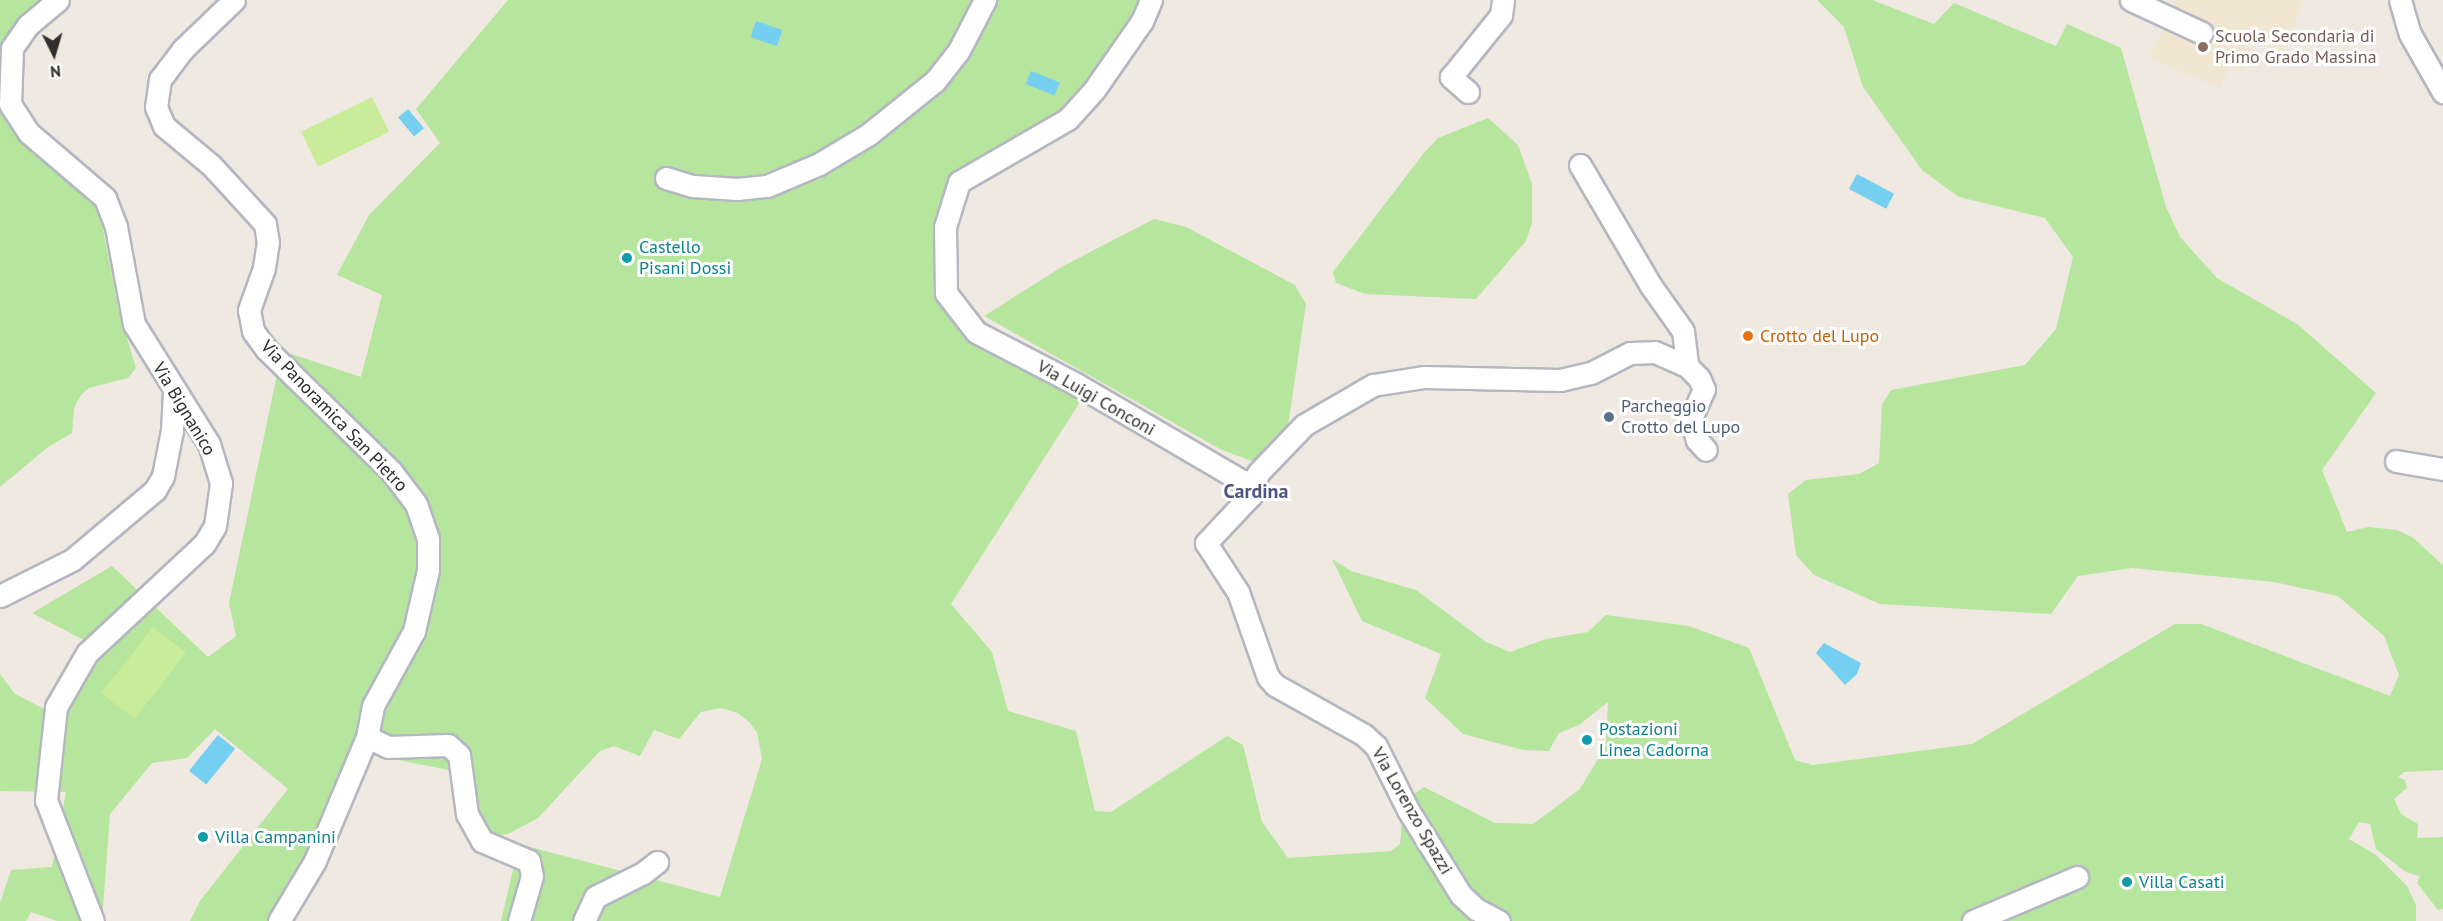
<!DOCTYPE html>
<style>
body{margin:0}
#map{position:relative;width:2443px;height:921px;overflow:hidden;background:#efe9e1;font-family:"PT Sans",sans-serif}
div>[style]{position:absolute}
.education>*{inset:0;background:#f0e6d1}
.green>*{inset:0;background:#b6e59e}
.pitch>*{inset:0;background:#c9ec9a;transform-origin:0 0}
.water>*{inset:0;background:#75cff0;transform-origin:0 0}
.roads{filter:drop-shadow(2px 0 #b4b7c1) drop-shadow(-2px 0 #b4b7c1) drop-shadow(0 2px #b4b7c1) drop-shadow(0 -2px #b4b7c1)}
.minor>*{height:21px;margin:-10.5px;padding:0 10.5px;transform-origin:10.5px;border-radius:10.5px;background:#fff}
.dots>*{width:16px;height:16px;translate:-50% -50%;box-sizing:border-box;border:3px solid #fff;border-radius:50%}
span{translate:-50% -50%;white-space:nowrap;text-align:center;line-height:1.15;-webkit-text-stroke:6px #fff;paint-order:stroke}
.education-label{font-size:18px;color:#785e54}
.left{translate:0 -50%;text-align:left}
.culture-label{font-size:18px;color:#0d838f}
.food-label{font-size:18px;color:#c56008}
.street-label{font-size:18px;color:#2e2e2e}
.service-label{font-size:18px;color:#4e5e75}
.neighbourhood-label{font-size:20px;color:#4d5680;font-weight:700}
.north{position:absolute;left:24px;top:24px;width:60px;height:60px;-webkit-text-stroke:4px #fff;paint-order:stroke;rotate:175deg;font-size:16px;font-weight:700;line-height:24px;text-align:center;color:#2e2e2e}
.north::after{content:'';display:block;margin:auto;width:21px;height:27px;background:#2e2e2e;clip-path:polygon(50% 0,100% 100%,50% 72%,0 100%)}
</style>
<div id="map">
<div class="education">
<i style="clip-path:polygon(2175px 0,2304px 0,2282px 53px,2254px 41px,2241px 72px,2229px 67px,2220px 88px,2150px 59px)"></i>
</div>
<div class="green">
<i style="clip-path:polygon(0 0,46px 0,20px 23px,3px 103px,98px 204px,119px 312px,136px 368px,128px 378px,89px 388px,81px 395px,74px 408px,72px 433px,48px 447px,0 487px)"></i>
<i style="clip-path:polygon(508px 0,1141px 0,1143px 6px,1089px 91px,961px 170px,951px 244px,957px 314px,1085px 394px,951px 604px,992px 652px,1008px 711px,1076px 731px,1095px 811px,1111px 812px,1227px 736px,1243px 745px,1262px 822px,1288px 858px,1391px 851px,1400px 844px,1404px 801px,1424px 787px,1495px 823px,1533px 824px,1580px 789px,1606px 746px,1608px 702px,1579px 725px,1559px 733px,1549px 751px,1523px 750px,1463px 734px,1425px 698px,1441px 654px,1362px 621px,1332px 559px,1351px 571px,1416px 590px,1486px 642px,1510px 652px,1546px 639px,1588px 632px,1606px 615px,1689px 626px,1749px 648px,1795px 760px,1813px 765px,1972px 744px,2175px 624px,2201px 624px,2390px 696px,2399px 675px,2384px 636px,2338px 596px,2274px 582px,2132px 568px,2078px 576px,2051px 614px,1880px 604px,1814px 575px,1796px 555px,1788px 494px,1806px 480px,1859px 474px,1879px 463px,1882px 404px,1891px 390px,2025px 365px,2056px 329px,2073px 257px,2045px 218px,1959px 197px,1922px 170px,1863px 87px,1844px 27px,1817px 0,1872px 0,1934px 24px,1954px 3px,2056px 46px,2067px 24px,2121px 48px,2166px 207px,2180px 237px,2217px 278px,2297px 324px,2376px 393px,2322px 470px,2347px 532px,2368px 527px,2397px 530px,2412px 537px,2443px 565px,2443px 770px,2404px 772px,2398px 777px,2405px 780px,2407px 788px,2394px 799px,2401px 814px,2418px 824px,2417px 838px,2443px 837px,2443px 909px,2438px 910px,2417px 883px,2420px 876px,2406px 872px,2376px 849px,2370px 824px,2359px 822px,2349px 839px,2376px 855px,2407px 886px,2416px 905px,2416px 921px,501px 921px,519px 844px,720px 897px,762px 759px,757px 732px,749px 722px,738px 713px,720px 708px,701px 712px,679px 739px,654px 730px,640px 756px,614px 746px,600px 751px,538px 818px,508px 834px,497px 835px,487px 829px,458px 772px,364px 753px,286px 921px,190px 921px,200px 901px,288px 789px,215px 729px,187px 758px,152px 763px,110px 814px,102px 921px,57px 921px,31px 912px,26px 921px,0 921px,0 903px,11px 870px,52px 867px,66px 792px,0 791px,0 674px,15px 694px,62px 718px,86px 641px,32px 613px,112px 566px,208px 657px,236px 636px,229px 603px,282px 351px,361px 377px,382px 295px,337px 275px,369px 215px,440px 143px,416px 109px)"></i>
<i style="clip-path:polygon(1488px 118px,1518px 145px,1532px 184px,1532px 223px,1526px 241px,1476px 299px,1365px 294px,1336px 283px,1333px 272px,1423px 154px,1438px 138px)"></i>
<i style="clip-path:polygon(1154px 219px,1186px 227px,1295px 285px,1306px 304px,1288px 426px,1254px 462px,1220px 449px,984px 316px,1065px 265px)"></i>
</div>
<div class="pitch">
<i style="left:372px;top:97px;width:39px;height:79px;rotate:64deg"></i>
<i style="left:153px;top:627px;width:42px;height:84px;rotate:38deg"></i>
</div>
<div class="water">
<i style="left:756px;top:21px;width:28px;height:17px;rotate:19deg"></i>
<i style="left:1031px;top:71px;width:31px;height:14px;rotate:22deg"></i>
<i style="left:408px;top:109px;width:25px;height:13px;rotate:50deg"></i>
<i style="left:1857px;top:174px;width:42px;height:17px;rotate:28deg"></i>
<i style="clip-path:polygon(1824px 643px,1861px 663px,1857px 674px,1845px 685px,1816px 653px)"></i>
<i style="left:218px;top:735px;width:22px;height:46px;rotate:39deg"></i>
</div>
<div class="roads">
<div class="minor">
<i style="left:58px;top:0;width:39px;rotate:140deg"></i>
<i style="left:28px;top:25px;width:28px;rotate:125deg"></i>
<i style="left:12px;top:48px;width:56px;rotate:92deg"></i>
<i style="left:10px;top:104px;width:35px;rotate:57deg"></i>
<i style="left:29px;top:133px;width:100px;rotate:40.5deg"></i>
<i style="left:105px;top:198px;width:31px;rotate:69deg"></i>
<i style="left:116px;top:227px;width:99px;rotate:79.5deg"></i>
<i style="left:134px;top:324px;width:142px;rotate:58deg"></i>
<i style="left:209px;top:444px;width:41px;rotate:72.9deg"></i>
<i style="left:221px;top:483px;width:43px;rotate:97.9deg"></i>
<i style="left:215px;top:526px;width:21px;rotate:121deg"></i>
<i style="left:204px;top:544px;width:160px;rotate:137deg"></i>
<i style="left:87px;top:653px;width:62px;rotate:119.9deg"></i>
<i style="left:56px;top:707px;width:94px;rotate:96.1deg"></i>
<i style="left:46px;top:800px;width:130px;rotate:68.8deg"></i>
<i style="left:234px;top:0;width:71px;rotate:136.1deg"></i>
<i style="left:183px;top:49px;width:38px;rotate:127deg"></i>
<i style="left:160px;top:79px;width:28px;rotate:98deg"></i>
<i style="left:156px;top:107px;width:21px;rotate:67deg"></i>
<i style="left:164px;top:126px;width:61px;rotate:39.7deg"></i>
<i style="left:211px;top:165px;width:80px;rotate:47.5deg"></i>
<i style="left:265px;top:224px;width:18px;rotate:81deg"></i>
<i style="left:268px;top:242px;width:26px;rotate:99deg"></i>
<i style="left:264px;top:268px;width:45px;rotate:109.7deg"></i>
<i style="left:249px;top:310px;width:21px;rotate:79deg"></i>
<i style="left:253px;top:331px;width:22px;rotate:54deg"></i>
<i style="left:266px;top:349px;width:175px;rotate:44.3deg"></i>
<i style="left:391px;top:471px;width:41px;rotate:52.9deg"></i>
<i style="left:416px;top:504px;width:37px;rotate:71deg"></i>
<i style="left:428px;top:539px;width:31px;rotate:90deg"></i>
<i style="left:428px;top:570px;width:63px;rotate:102.9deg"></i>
<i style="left:414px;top:631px;width:85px;rotate:118.7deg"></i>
<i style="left:373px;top:706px;width:32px;rotate:101deg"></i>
<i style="left:367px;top:737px;width:134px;rotate:112.8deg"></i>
<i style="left:315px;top:861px;width:70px;rotate:121deg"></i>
<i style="left:1151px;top:0;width:23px;rotate:113deg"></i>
<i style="left:1142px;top:21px;width:84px;rotate:124.8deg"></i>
<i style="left:1094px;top:90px;width:39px;rotate:132deg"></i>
<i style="left:1068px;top:119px;width:126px;rotate:150deg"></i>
<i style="left:959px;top:182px;width:47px;rotate:107.3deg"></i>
<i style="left:945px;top:227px;width:66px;rotate:89.1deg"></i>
<i style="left:946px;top:293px;width:49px;rotate:52.4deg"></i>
<i style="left:976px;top:332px;width:113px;rotate:27.5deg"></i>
<i style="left:1076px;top:384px;width:192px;rotate:30.3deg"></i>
<i style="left:1242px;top:481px;width:13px;rotate:4deg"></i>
<i style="left:1255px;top:482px;width:9px;rotate:-72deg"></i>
<i style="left:1258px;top:473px;width:66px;rotate:-46.2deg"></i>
<i style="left:1304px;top:425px;width:80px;rotate:-30.1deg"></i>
<i style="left:1373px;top:385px;width:52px;rotate:-8.9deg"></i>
<i style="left:1424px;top:377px;width:136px;rotate:1.3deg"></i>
<i style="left:1560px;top:380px;width:32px;rotate:-13deg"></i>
<i style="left:1591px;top:373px;width:44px;rotate:-27.1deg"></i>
<i style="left:1630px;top:353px;width:25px;rotate:-2deg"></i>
<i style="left:1655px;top:352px;width:35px;rotate:24deg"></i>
<i style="left:1687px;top:366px;width:17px;rotate:45deg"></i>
<i style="left:1699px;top:378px;width:12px;rotate:66deg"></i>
<i style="left:1704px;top:389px;width:32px;rotate:114deg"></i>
<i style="left:1691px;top:418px;width:23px;rotate:75deg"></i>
<i style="left:1697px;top:440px;width:13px;rotate:48deg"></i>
<i style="left:2131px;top:0;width:78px;rotate:24.9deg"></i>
<i style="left:2400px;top:0;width:35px;rotate:74deg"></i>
<i style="left:2410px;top:34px;width:67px;rotate:60.4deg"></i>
<i style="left:1468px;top:92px;width:23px;rotate:-139deg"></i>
<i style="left:1451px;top:77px;width:80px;rotate:-51.1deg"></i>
<i style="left:1501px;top:15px;width:15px;rotate:-82deg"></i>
<i style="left:1580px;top:165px;width:140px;rotate:59.6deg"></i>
<i style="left:1651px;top:286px;width:55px;rotate:54.6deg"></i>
<i style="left:1683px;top:331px;width:35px;rotate:83deg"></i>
<i style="left:666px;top:178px;width:28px;rotate:17deg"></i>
<i style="left:693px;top:186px;width:44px;rotate:3.9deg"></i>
<i style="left:737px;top:189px;width:30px;rotate:-6deg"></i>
<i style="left:767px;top:186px;width:56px;rotate:-22.9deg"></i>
<i style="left:819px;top:164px;width:58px;rotate:-31deg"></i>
<i style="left:869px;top:134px;width:85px;rotate:-38.8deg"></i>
<i style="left:935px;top:81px;width:37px;rotate:-52deg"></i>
<i style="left:958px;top:52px;width:59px;rotate:-62.6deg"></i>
<i style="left:2396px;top:461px;width:48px;rotate:9.7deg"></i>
<i style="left:1255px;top:482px;width:14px;rotate:107deg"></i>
<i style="left:1251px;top:495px;width:66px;rotate:133.2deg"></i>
<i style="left:1206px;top:543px;width:59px;rotate:56.9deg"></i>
<i style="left:1238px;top:592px;width:90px;rotate:70.6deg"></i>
<i style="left:1268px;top:677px;width:11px;rotate:49deg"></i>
<i style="left:1275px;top:685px;width:102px;rotate:29.3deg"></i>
<i style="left:1364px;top:735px;width:16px;rotate:43deg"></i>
<i style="left:1376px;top:746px;width:72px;rotate:63.4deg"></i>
<i style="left:1408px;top:810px;width:100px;rotate:58.1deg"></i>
<i style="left:1461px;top:895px;width:21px;rotate:43deg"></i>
<i style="left:1476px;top:909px;width:26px;rotate:28deg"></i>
<i style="left:0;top:596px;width:80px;rotate:-26.6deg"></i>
<i style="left:72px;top:560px;width:109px;rotate:-40.1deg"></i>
<i style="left:155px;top:490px;width:16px;rotate:-60deg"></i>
<i style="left:163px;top:476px;width:47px;rotate:-78.9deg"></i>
<i style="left:172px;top:430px;width:39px;rotate:-87deg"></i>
<i style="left:367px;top:737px;width:23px;rotate:25deg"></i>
<i style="left:388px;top:747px;width:60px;rotate:-1.9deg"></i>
<i style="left:448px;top:745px;width:15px;rotate:42deg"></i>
<i style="left:459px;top:755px;width:60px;rotate:82.3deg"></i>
<i style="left:467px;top:814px;width:31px;rotate:61deg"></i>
<i style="left:482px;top:841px;width:51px;rotate:23.1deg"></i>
<i style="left:529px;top:861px;width:15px;rotate:79deg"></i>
<i style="left:532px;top:876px;width:47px;rotate:106.1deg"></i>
<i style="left:584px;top:921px;width:26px;rotate:-65deg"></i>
<i style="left:595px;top:897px;width:54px;rotate:-26.6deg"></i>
<i style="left:643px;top:873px;width:18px;rotate:-38deg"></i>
<i style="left:1973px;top:921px;width:113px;rotate:-22.9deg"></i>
</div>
</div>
<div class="dots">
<i style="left:2203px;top:47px;background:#8d6e63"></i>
<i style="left:627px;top:258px;background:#0f9aa8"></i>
<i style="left:1748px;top:336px;background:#e8710a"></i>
<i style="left:1609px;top:417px;background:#5c6f8a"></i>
<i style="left:1587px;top:740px;background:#0f9aa8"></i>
<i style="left:203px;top:837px;background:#0f9aa8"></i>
<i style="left:2127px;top:882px;background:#0f9aa8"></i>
</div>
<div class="education-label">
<span class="left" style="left:2215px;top:47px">Scuola Secondaria di<br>Primo Grado Massina</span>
</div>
<div class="culture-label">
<span class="left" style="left:639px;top:258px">Castello<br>Pisani Dossi</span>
<span class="left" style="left:1599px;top:740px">Postazioni<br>Linea Cadorna</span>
<span class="left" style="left:215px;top:837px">Villa Campanini</span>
<span class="left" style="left:2139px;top:882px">Villa Casati</span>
</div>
<div class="food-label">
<span class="left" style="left:1760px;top:336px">Crotto del Lupo</span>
</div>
<div class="street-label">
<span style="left:1096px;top:398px;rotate:30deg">Via Luigi Conconi</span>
<span style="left:184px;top:409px;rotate:59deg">Via Bignanico</span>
<span style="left:334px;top:416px;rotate:46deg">Via Panoramica San Pietro</span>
<span style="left:1412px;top:811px;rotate:60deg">Via Lorenzo Spazzi</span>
</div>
<div class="service-label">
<span class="left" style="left:1621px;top:417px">Parcheggio<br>Crotto del Lupo</span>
</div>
<div class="neighbourhood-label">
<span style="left:1256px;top:491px">Cardina</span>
</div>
<div class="north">N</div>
</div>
